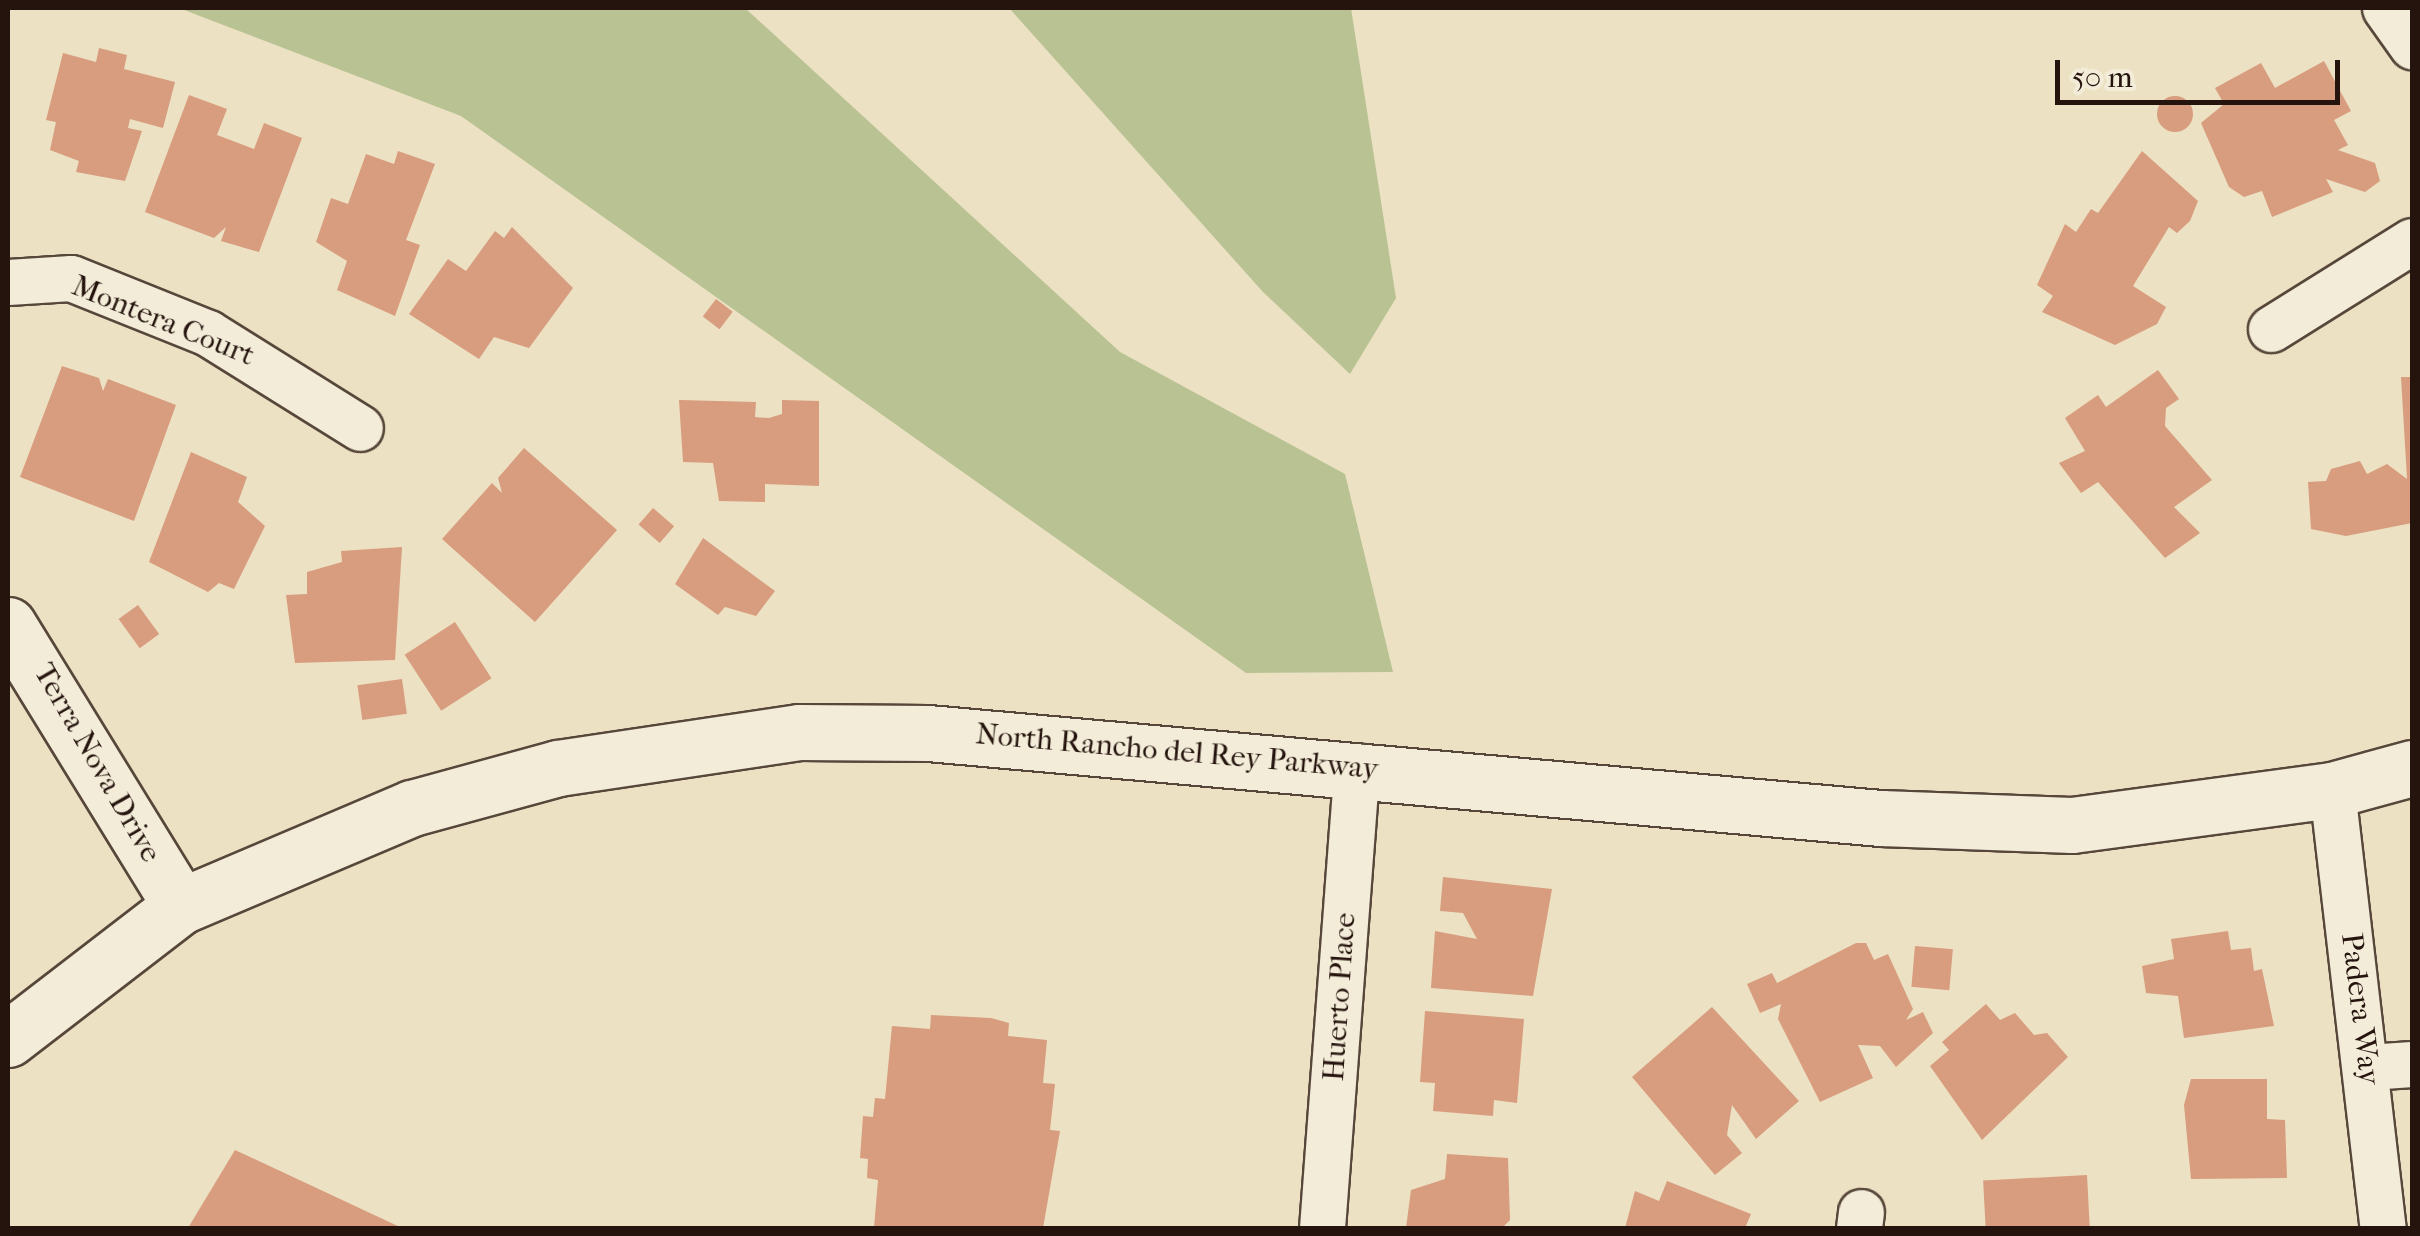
<!DOCTYPE html>
<style>
body{margin:0}
#map{position:relative;width:2420px;height:1236px;overflow:hidden;background:#ece1c3;font-family:"IM FELL French Canon",serif}
div>[style]{position:absolute}
.green>*{inset:0;background:#b9c293}
.building>*{inset:0;background:#d89c7e;transform-origin:0 0}
.round{border-radius:50%}
.roads{filter:drop-shadow(2px 0 #57473b) drop-shadow(-2px 0 #57473b) drop-shadow(0 2px #57473b) drop-shadow(0 -2px #57473b)}
.minor>*{height:45px;margin:-22.5px;padding:0 22.5px;transform-origin:22.5px;border-radius:22.5px;background:#f3ecd8}
.tertiary>*{height:55px;margin:-27.5px;padding:0 27.5px;transform-origin:27.5px;border-radius:27.5px;background:#f3ecd8}
span{translate:-50% -50%;white-space:nowrap;text-align:center;line-height:1.15;-webkit-text-stroke:8px #f3ecd8;paint-order:stroke}
.street-label{font-size:30px;color:#25140e}
.frame{position:absolute;inset:0;border:10px solid #25140e;pointer-events:none}
.scale{position:absolute;left:2055px;top:60px;width:285px;height:45px;box-sizing:border-box;border:5px solid #25140e;border-top:0;padding-left:12px;font-size:30px;line-height:35px;white-space:nowrap;color:#25140e;-webkit-text-stroke:8px #f3ecd8;paint-order:stroke}
</style>
<div id="map">
<div class="green">
<i style="clip-path:polygon(179px 8px,745px 8px,1120px 352px,1345px 474px,1393px 672px,1246px 673px,461px 116px)"></i>
<i style="clip-path:polygon(1009px 8px,1351px 8px,1396px 298px,1350px 374px,1263px 292px)"></i>
</div>
<div class="building">
<i style="clip-path:polygon(99px 48px,127px 55px,124px 69px,175px 82px,163px 128px,130px 119px,128px 128px,142px 131px,125px 181px,76px 172px,79px 161px,50px 150px,56px 122px,46px 120px,63px 53px,96px 62px)"></i>
<i style="clip-path:polygon(2324px 61px,2351px 111px,2334px 120px,2348px 145px,2338px 150px,2375px 163px,2380px 181px,2365px 192px,2326px 179px,2333px 192px,2272px 217px,2262px 191px,2244px 197px,2229px 187px,2201px 123px,2224px 104px,2215px 88px,2261px 63px,2275px 88px)"></i>
<i style="clip-path:polygon(189px 95px,227px 109px,217px 135px,254px 149px,264px 123px,302px 138px,259px 252px,221px 241px,226px 227px,214px 238px,145px 212px)"></i>
<i class="round" style="left:2157px;top:96px;width:36px;height:36px"></i>
<i style="clip-path:polygon(398px 151px,435px 164px,406px 240px,420px 245px,395px 316px,337px 290px,347px 261px,316px 242px,331px 198px,348px 204px,366px 154px,394px 164px)"></i>
<i style="clip-path:polygon(2142px 151px,2198px 201px,2190px 221px,2177px 233px,2169px 227px,2133px 286px,2166px 307px,2157px 324px,2115px 345px,2042px 312px,2053px 296px,2037px 285px,2065px 224px,2076px 232px,2091px 209px,2098px 213px)"></i>
<i style="clip-path:polygon(512px 227px,573px 288px,529px 348px,494px 337px,479px 359px,409px 314px,448px 259px,466px 271px,495px 231px,504px 238px)"></i>
<i style="left:716px;top:299px;width:21px;height:22px;rotate:37deg"></i>
<i style="clip-path:polygon(62px 366px,99px 378px,103px 391px,108px 379px,176px 405px,134px 521px,20px 477px)"></i>
<i style="clip-path:polygon(2158px 370px,2179px 399px,2166px 408px,2165px 426px,2212px 480px,2174px 507px,2200px 533px,2165px 558px,2098px 482px,2081px 493px,2059px 463px,2085px 451px,2065px 418px,2098px 395px,2106px 407px)"></i>
<i style="clip-path:polygon(2401px 377px,2412px 377px,2412px 523px,2346px 536px,2311px 529px,2308px 482px,2326px 481px,2331px 469px,2360px 461px,2367px 474px,2387px 464px,2407px 479px)"></i>
<i style="clip-path:polygon(679px 400px,756px 402px,755px 417px,769px 418px,782px 414px,782px 400px,819px 401px,819px 486px,765px 484px,765px 502px,719px 501px,713px 463px,683px 462px)"></i>
<i style="clip-path:polygon(524px 448px,617px 530px,535px 622px,442px 539px,492px 483px,502px 493px,498px 478px)"></i>
<i style="clip-path:polygon(191px 452px,247px 477px,238px 502px,265px 526px,234px 589px,219px 583px,208px 592px,149px 562px)"></i>
<i style="left:653px;top:508px;width:28px;height:22px;rotate:41deg"></i>
<i style="clip-path:polygon(703px 538px,775px 591px,756px 616px,725px 607px,718px 615px,675px 584px)"></i>
<i style="clip-path:polygon(402px 547px,395px 660px,295px 663px,286px 595px,307px 594px,307px 572px,342px 562px,341px 551px)"></i>
<i style="left:138px;top:605px;width:36px;height:24px;rotate:54deg"></i>
<i style="left:455px;top:622px;width:67px;height:60px;rotate:57deg"></i>
<i style="left:402px;top:679px;width:35px;height:45px;rotate:82deg"></i>
<i style="clip-path:polygon(1443px 877px,1552px 889px,1533px 996px,1431px 988px,1435px 931px,1477px 939px,1463px 913px,1440px 911px)"></i>
<i style="clip-path:polygon(2228px 931px,2231px 950px,2251px 948px,2254px 971px,2262px 969px,2274px 1026px,2184px 1038px,2178px 996px,2146px 993px,2142px 966px,2174px 959px,2171px 939px)"></i>
<i style="clip-path:polygon(1856px 943px,1866px 943px,1874px 960px,1888px 954px,1913px 1009px,1906px 1020px,1923px 1012px,1933px 1033px,1896px 1067px,1880px 1046px,1858px 1045px,1873px 1078px,1820px 1102px,1778px 1019px,1781px 1004px,1760px 1013px,1747px 984px,1772px 973px,1777px 983px)"></i>
<i style="left:1915px;top:946px;width:38px;height:41px;rotate:5deg"></i>
<i style="clip-path:polygon(1986px 1004px,2000px 1020px,2015px 1013px,2034px 1035px,2047px 1033px,2068px 1057px,1982px 1140px,1930px 1066px,1949px 1050px,1942px 1042px)"></i>
<i style="clip-path:polygon(1712px 1007px,1799px 1101px,1756px 1139px,1732px 1105px,1727px 1135px,1742px 1153px,1715px 1175px,1632px 1077px)"></i>
<i style="clip-path:polygon(1425px 1011px,1524px 1019px,1517px 1103px,1494px 1100px,1493px 1116px,1433px 1111px,1435px 1083px,1420px 1082px)"></i>
<i style="clip-path:polygon(931px 1015px,991px 1018px,1009px 1023px,1008px 1036px,1047px 1040px,1043px 1083px,1055px 1084px,1050px 1130px,1060px 1131px,1043px 1228px,874px 1228px,878px 1180px,867px 1178px,868px 1159px,860px 1158px,863px 1116px,873px 1117px,875px 1098px,885px 1099px,892px 1026px,930px 1029px)"></i>
<i style="clip-path:polygon(2191px 1079px,2267px 1079px,2267px 1119px,2285px 1120px,2287px 1178px,2191px 1179px,2184px 1105px)"></i>
<i style="clip-path:polygon(235px 1150px,402px 1228px,188px 1228px)"></i>
<i style="clip-path:polygon(1447px 1154px,1508px 1158px,1510px 1220px,1502px 1228px,1406px 1228px,1411px 1190px,1445px 1179px)"></i>
<i style="left:2087px;top:1175px;width:53px;height:104px;rotate:87deg"></i>
<i style="clip-path:polygon(1667px 1181px,1751px 1214px,1745px 1228px,1625px 1228px,1635px 1191px,1659px 1201px)"></i>
</div>
<div class="roads">
<div class="minor">
<i style="left:2385px;top:8px;width:47px;rotate:54.6deg"></i>
<i style="left:8px;top:282px;width:63px;rotate:-3.6deg"></i>
<i style="left:71px;top:278px;width:148px;rotate:21.9deg"></i>
<i style="left:208px;top:333px;width:179px;rotate:32deg"></i>
<i style="left:2271px;top:329px;width:166px;rotate:-32deg"></i>
<i style="left:2332px;top:790px;width:441px;rotate:83.4deg"></i>
<i style="left:2368px;top:1067px;width:44px;rotate:-3.9deg"></i>
<i style="left:1322px;top:1228px;width:463px;rotate:-85.7deg"></i>
<i style="left:1859px;top:1228px;width:16px;rotate:-83deg"></i>
</div>
<div class="tertiary">
<i style="left:8px;top:625px;width:330px;rotate:58.4deg"></i>
<i style="left:8px;top:1039px;width:218px;rotate:-37.6deg"></i>
<i style="left:181px;top:906px;width:251px;rotate:-23deg"></i>
<i style="left:412px;top:808px;width:151px;rotate:-15.3deg"></i>
<i style="left:558px;top:768px;width:244px;rotate:-8.5deg"></i>
<i style="left:799px;top:732px;width:129px;rotate:0.4deg"></i>
<i style="left:928px;top:733px;width:957px;rotate:5.1deg"></i>
<i style="left:1881px;top:818px;width:191px;rotate:2.1deg"></i>
<i style="left:2072px;top:825px;width:262px;rotate:-7.7deg"></i>
<i style="left:2332px;top:790px;width:83px;rotate:-15.4deg"></i>
</div>
</div>
<div class="street-label">
<span style="left:163px;top:321px;rotate:22deg">Montera Court</span>
<span style="left:1177px;top:752px;rotate:5deg">North Rancho del Rey Parkway</span>
<span style="left:97px;top:763px;rotate:60deg">Terra Nova Drive</span>
<span style="left:1340px;top:997px;rotate:-86deg">Huerto Place</span>
<span style="left:2360px;top:1009px;rotate:83deg">Padera Way</span>
</div>
<div class="frame"></div>
<div class="scale">50 m</div>
</div>
